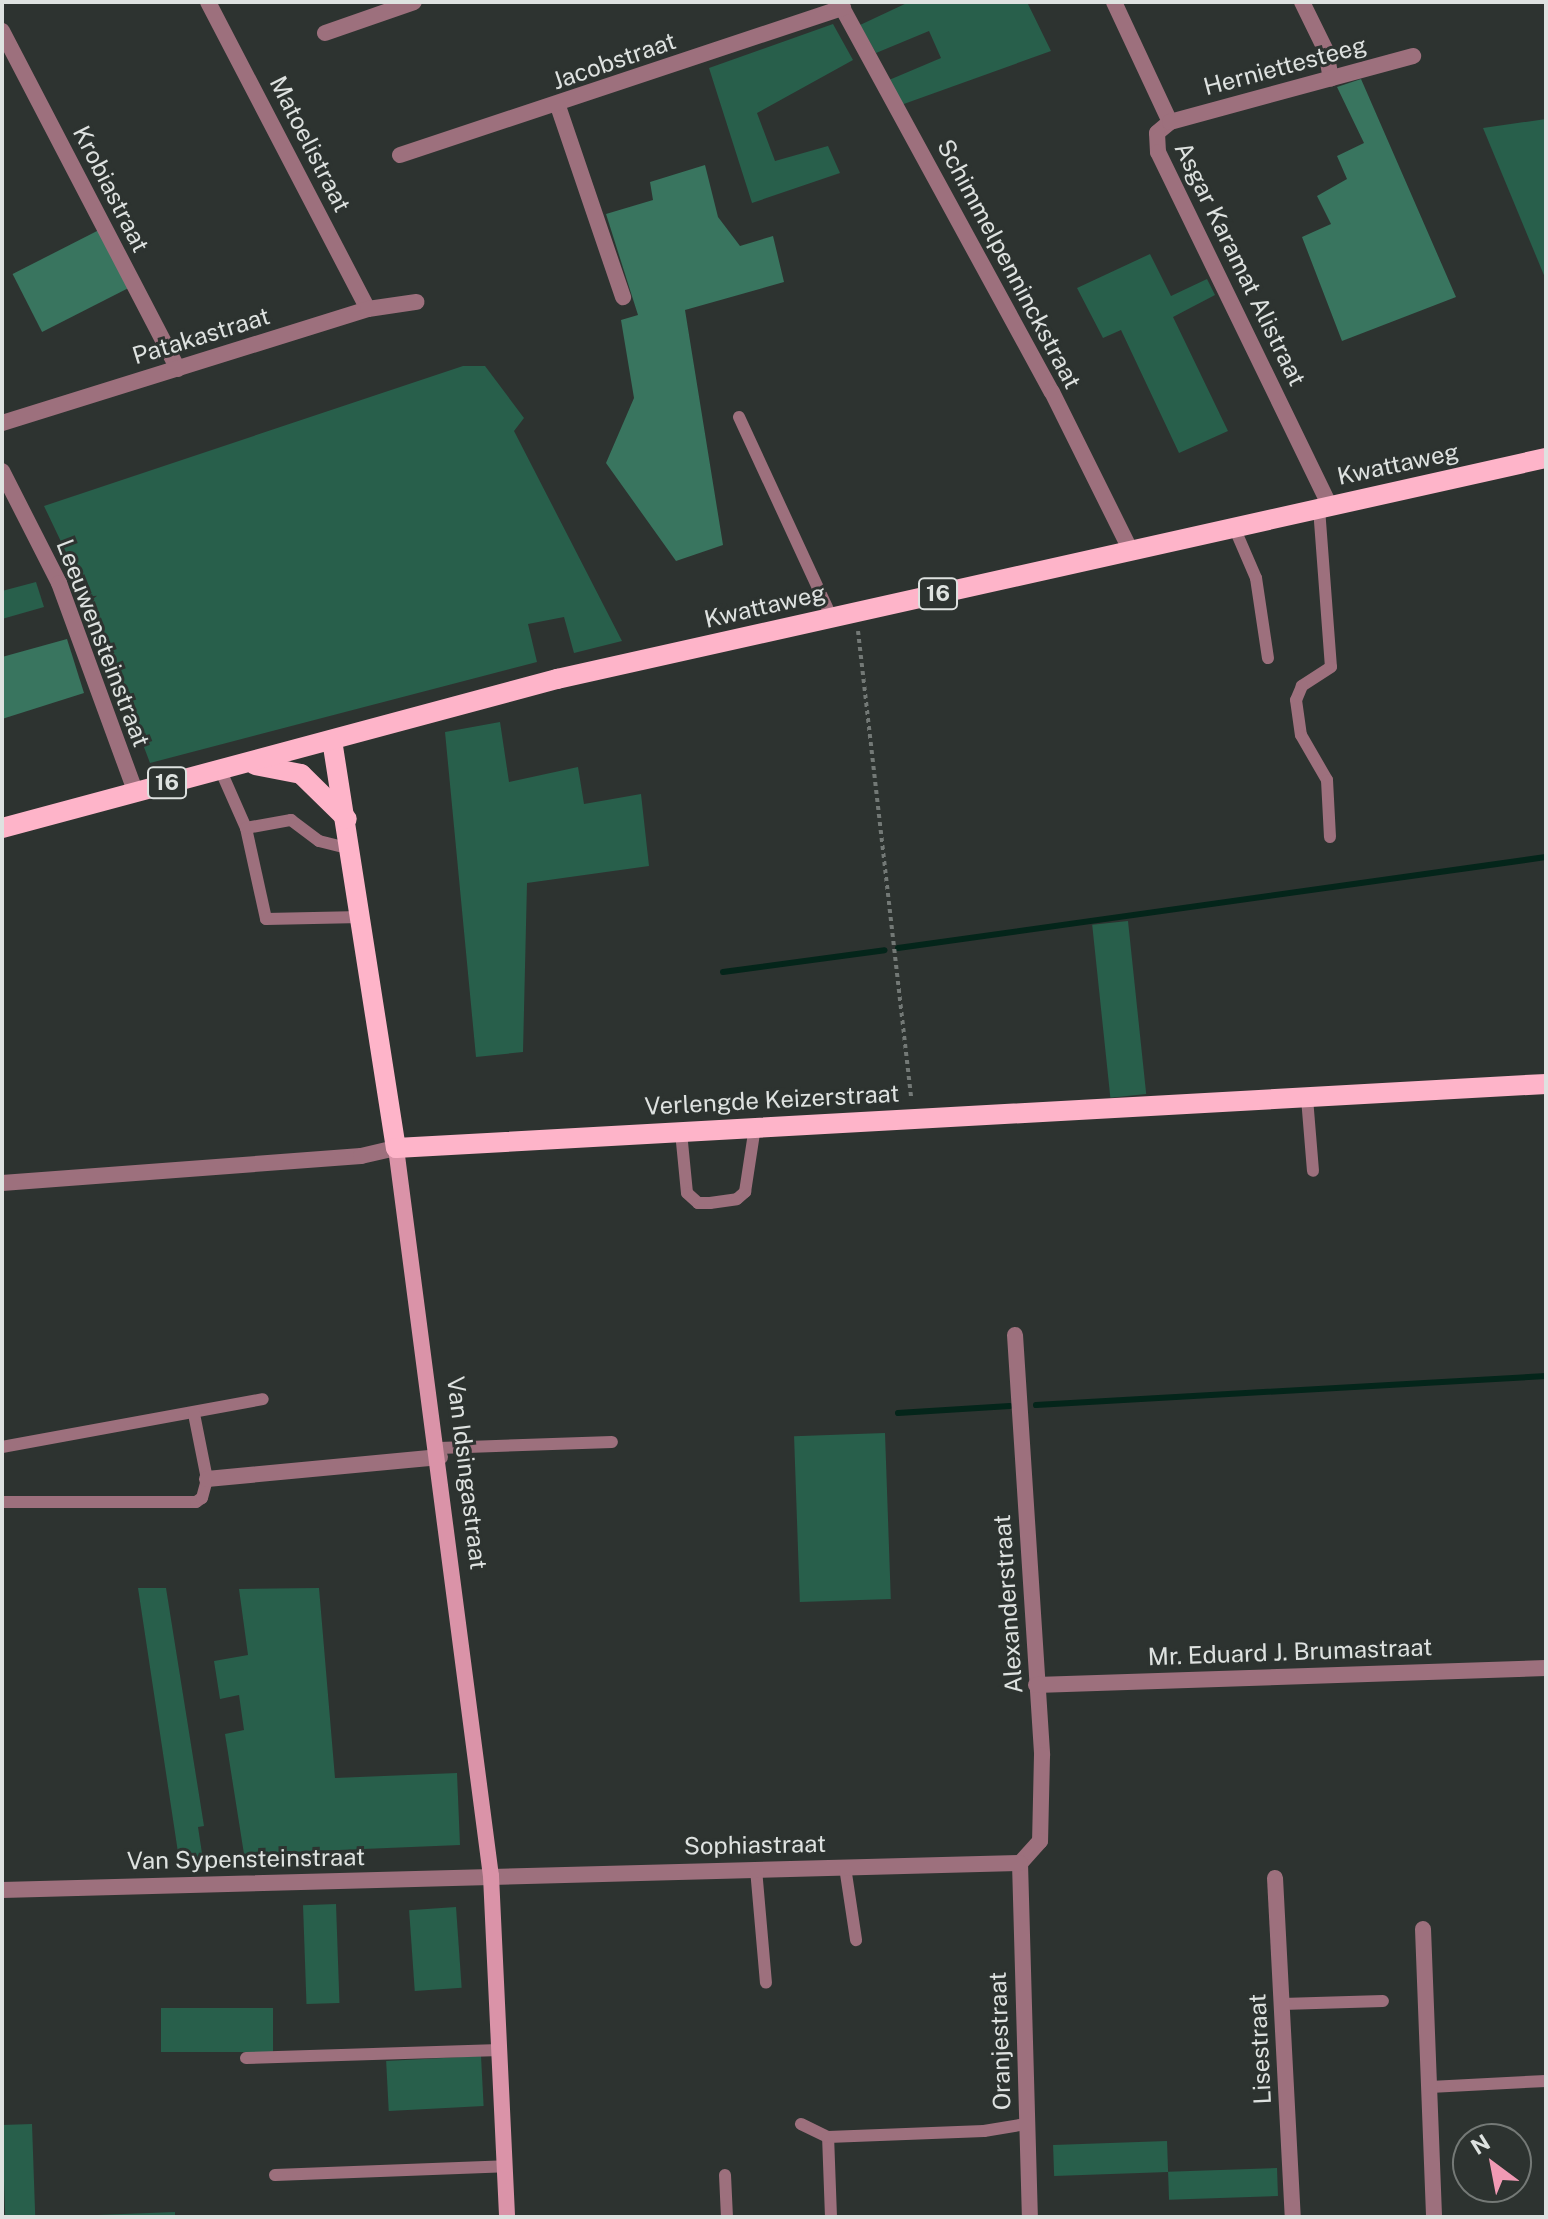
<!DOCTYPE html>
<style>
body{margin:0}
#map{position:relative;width:1548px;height:2219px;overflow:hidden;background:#2d3330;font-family:"Public Sans",sans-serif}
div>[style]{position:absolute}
.green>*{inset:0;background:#285f4b;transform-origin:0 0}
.forest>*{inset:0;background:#39755f;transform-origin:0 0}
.stream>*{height:6px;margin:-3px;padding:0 3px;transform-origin:3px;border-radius:3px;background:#04251a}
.path>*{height:4px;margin-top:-2px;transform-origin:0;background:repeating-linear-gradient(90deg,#737976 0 4px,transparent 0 8px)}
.service>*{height:12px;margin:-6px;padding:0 6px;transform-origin:6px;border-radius:6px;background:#9d707d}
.pedestrian>*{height:16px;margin:-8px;padding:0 8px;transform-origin:8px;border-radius:8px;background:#9d707d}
.minor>*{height:16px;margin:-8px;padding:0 8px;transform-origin:8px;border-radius:8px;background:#9d707d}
.secondary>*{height:16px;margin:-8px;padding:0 8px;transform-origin:8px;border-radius:8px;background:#da93a8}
.primary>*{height:20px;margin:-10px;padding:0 10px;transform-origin:10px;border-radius:10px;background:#feb4c9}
span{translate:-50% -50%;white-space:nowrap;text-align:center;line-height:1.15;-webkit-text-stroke:6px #2d3330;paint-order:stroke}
.shield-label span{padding:2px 6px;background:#2d3330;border:2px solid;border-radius:6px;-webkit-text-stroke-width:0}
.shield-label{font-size:22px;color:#dee2e0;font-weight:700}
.street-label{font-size:24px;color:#dee2e0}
.frame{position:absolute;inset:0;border:4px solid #dee2e0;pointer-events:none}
.north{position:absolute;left:1452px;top:2123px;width:80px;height:80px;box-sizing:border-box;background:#2d3330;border:2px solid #747976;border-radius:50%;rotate:328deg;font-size:22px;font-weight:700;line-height:32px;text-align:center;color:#dee2e0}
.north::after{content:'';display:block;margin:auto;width:28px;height:36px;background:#f19ab4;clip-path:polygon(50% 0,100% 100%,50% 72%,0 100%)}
</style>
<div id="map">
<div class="green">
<i style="clip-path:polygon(909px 2px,1027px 2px,1051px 51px,901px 105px,889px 80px,941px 58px,929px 31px,876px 53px,860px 25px)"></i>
<i style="clip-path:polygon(833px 24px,853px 60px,757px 113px,775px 161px,828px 146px,840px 173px,752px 203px,709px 68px)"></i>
<i style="clip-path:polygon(1546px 119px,1546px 280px,1483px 128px)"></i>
<i style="clip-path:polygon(1150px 254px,1171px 296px,1207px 279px,1215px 295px,1173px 317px,1228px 431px,1179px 453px,1121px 330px,1103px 338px,1077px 288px)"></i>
<i style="clip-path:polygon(463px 366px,485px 366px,524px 418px,514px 431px,622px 641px,574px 653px,564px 617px,528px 624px,537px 662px,150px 763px,86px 594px,44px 506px)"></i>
<i style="clip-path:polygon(36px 582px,44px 607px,2px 619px,2px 591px)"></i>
<i style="clip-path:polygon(500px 722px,509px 782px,578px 767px,584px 804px,641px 794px,649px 866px,527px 883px,523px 1052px,476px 1057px,445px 732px)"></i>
<i style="left:1128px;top:921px;width:174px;height:36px;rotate:84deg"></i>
<i style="left:885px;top:1433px;width:166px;height:91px;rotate:88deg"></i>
<i style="clip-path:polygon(138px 1588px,166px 1588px,204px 1826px,198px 1827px,203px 1860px,179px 1859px)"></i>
<i style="clip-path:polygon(319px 1588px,335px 1778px,457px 1773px,460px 1845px,244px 1854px,225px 1734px,244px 1730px,239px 1695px,220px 1699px,214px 1661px,248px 1655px,239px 1589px)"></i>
<i style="left:336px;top:1904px;width:99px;height:33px;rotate:88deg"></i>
<i style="left:456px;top:1907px;width:81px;height:47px;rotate:86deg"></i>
<i style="left:273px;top:2008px;width:44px;height:112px;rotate:90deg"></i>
<i style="left:481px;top:2056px;width:50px;height:95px;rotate:87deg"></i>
<i style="left:32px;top:2124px;width:93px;height:30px;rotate:88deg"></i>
<i style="left:1167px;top:2141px;width:31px;height:114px;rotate:88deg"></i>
<i style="left:1277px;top:2168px;width:28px;height:109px;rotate:88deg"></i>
<i style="clip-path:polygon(175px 2212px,175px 2217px,45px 2217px)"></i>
</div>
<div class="forest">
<i style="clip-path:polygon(1361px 79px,1456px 297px,1342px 341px,1302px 237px,1331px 224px,1317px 196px,1347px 179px,1337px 156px,1364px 143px,1337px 87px)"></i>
<i style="clip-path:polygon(705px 165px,718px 217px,740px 246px,773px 236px,784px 282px,685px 310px,723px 545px,676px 561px,606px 463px,634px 398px,621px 320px,638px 315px,606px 214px,653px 200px,650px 182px)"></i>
<i style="left:99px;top:230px;width:65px;height:97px;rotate:63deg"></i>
<i style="clip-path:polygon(67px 639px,84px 693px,2px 719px,2px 657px)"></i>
</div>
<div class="stream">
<i style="left:898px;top:948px;width:654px;rotate:-7.99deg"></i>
<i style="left:723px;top:972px;width:163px;rotate:-7.7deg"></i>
<i style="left:1036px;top:1405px;width:511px;rotate:-3.25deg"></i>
<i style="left:898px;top:1413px;width:112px;rotate:-3.6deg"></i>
</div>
<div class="path">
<i style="left:858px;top:631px;width:471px;rotate:83.5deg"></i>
</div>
<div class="service">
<i style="left:739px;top:417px;width:221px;rotate:65.2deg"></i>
<i style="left:1319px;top:508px;width:159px;rotate:85.7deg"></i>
<i style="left:1331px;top:667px;width:35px;rotate:147deg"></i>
<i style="left:1302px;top:686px;width:15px;rotate:113deg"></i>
<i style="left:1296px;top:700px;width:35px;rotate:82deg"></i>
<i style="left:1301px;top:735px;width:52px;rotate:60deg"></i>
<i style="left:1327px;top:780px;width:57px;rotate:87deg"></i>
<i style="left:1234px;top:527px;width:56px;rotate:66.7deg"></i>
<i style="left:1256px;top:578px;width:81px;rotate:81.5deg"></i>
<i style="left:220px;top:769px;width:64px;rotate:66.2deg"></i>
<i style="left:246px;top:828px;width:93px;rotate:77.6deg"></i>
<i style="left:266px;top:919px;width:95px;rotate:-1.2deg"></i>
<i style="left:246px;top:828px;width:46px;rotate:-10.1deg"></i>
<i style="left:291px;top:820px;width:35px;rotate:37deg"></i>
<i style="left:319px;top:841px;width:33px;rotate:14deg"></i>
<i style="left:1307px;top:1098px;width:73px;rotate:85.3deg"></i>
<i style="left:681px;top:1132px;width:61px;rotate:84.4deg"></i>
<i style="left:687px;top:1193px;width:15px;rotate:42deg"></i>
<i style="left:698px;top:1203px;width:12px"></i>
<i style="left:710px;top:1203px;width:27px;rotate:-8deg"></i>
<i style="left:737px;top:1199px;width:11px;rotate:-41deg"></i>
<i style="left:745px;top:1192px;width:66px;rotate:-81.3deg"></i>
<i style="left:2px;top:1447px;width:265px;rotate:-10.4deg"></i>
<i style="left:439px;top:1448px;width:173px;rotate:-2deg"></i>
<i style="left:2px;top:1502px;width:194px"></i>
<i style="left:196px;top:1502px;width:7px;rotate:-34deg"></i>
<i style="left:202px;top:1498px;width:20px;rotate:-75deg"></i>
<i style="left:207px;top:1479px;width:66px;rotate:-101.3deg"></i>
<i style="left:845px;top:1867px;width:74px;rotate:81.4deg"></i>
<i style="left:756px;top:1869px;width:114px;rotate:85deg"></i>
<i style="left:1282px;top:2004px;width:101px;rotate:-1.7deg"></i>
<i style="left:246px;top:2058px;width:254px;rotate:-1.8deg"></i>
<i style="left:1430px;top:2087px;width:116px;rotate:-3deg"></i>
<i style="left:801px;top:2124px;width:30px;rotate:26deg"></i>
<i style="left:275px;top:2175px;width:230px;rotate:-2.2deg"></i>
<i style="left:725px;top:2175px;width:42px;rotate:87.3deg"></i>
<i style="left:831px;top:2217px;width:80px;rotate:-92.1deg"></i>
<i style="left:828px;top:2137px;width:156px;rotate:-2.2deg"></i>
<i style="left:984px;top:2131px;width:43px;rotate:-9.5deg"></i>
</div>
<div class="pedestrian">
<i style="left:207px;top:1479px;width:234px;rotate:-5.4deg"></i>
</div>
<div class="minor">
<i style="left:208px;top:2px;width:346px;rotate:62.5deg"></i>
<i style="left:839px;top:2px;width:444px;rotate:61.4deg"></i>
<i style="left:1052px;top:392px;width:178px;rotate:63.6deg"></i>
<i style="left:1114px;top:2px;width:132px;rotate:65deg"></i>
<i style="left:1170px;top:122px;width:17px;rotate:140deg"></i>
<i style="left:1157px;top:133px;width:19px;rotate:87deg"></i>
<i style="left:1158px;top:152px;width:394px;rotate:64.1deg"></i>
<i style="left:1302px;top:2px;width:55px;rotate:63.9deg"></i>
<i style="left:1326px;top:51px;width:28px;rotate:80deg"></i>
<i style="left:2px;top:31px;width:381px;rotate:62.5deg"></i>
<i style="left:325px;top:33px;width:94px;rotate:-19.2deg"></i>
<i style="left:558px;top:106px;width:202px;rotate:71.2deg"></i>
<i style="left:1170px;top:122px;width:252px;rotate:-15.2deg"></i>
<i style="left:400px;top:155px;width:467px;rotate:-18.4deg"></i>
<i style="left:2px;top:423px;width:383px;rotate:-17.3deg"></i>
<i style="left:368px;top:309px;width:49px;rotate:-8.3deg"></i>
<i style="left:2px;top:471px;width:126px;rotate:63deg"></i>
<i style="left:59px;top:583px;width:221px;rotate:69.9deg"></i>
<i style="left:2px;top:1183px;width:360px;rotate:-4.3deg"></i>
<i style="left:361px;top:1156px;width:36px;rotate:-13deg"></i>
<i style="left:1015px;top:1335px;width:421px;rotate:86.3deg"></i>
<i style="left:1042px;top:1755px;width:86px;rotate:91.3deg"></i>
<i style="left:1040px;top:1841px;width:30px;rotate:132deg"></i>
<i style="left:1036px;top:1685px;width:510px;rotate:-1.91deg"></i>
<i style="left:1020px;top:1863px;width:354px;rotate:88.4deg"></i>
<i style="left:1275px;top:1878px;width:339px;rotate:87deg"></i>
<i style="left:2px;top:1890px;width:1018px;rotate:-1.52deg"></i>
<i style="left:1423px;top:1929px;width:288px;rotate:87.8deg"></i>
</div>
<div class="secondary">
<i style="left:396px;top:1148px;width:734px;rotate:82.57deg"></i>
<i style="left:491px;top:1876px;width:341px;rotate:87.3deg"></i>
</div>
<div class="primary">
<i style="left:332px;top:740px;width:413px;rotate:81.1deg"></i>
<i style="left:396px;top:1148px;width:1152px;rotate:-3.19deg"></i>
<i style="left:255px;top:765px;width:47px;rotate:11.1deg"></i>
<i style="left:301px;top:774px;width:64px;rotate:44.4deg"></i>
<i style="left:2px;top:828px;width:575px;rotate:-15.03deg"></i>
<i style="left:557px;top:679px;width:1013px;rotate:-12.6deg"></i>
</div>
<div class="shield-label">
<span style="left:938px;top:594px">16</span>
<span style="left:167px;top:783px">16</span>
</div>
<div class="street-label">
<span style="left:614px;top:61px;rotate:-19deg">Jacobstraat</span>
<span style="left:1285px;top:66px;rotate:-15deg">Herniettesteeg</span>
<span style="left:310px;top:144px;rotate:63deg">Matoelistraat</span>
<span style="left:111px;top:189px;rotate:63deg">Krobiastraat</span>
<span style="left:1009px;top:264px;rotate:62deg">Schimmelpenninckstraat</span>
<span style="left:1240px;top:264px;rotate:64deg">Asgar Karamat Alistraat</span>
<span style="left:201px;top:336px;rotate:-17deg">Patakastraat</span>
<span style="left:1398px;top:464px;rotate:-12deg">Kwattaweg</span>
<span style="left:765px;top:606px;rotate:-13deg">Kwattaweg</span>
<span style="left:103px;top:643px;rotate:69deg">Leeuwensteinstraat</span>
<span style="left:772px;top:1100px;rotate:-3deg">Verlengde Keizerstraat</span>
<span style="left:467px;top:1473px;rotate:83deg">Van Idsingastraat</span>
<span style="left:1008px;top:1604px;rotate:-94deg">Alexanderstraat</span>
<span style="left:1290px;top:1652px;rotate:-2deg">Mr. Eduard J. Brumastraat</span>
<span style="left:755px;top:1845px;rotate:-1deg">Sophiastraat</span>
<span style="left:246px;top:1859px;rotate:-1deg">Van Sypensteinstraat</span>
<span style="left:1000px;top:2041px;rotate:-92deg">Oranjestraat</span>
<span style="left:1260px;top:2049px;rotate:-93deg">Lisestraat</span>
</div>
<div class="frame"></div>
<div class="north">N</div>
</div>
